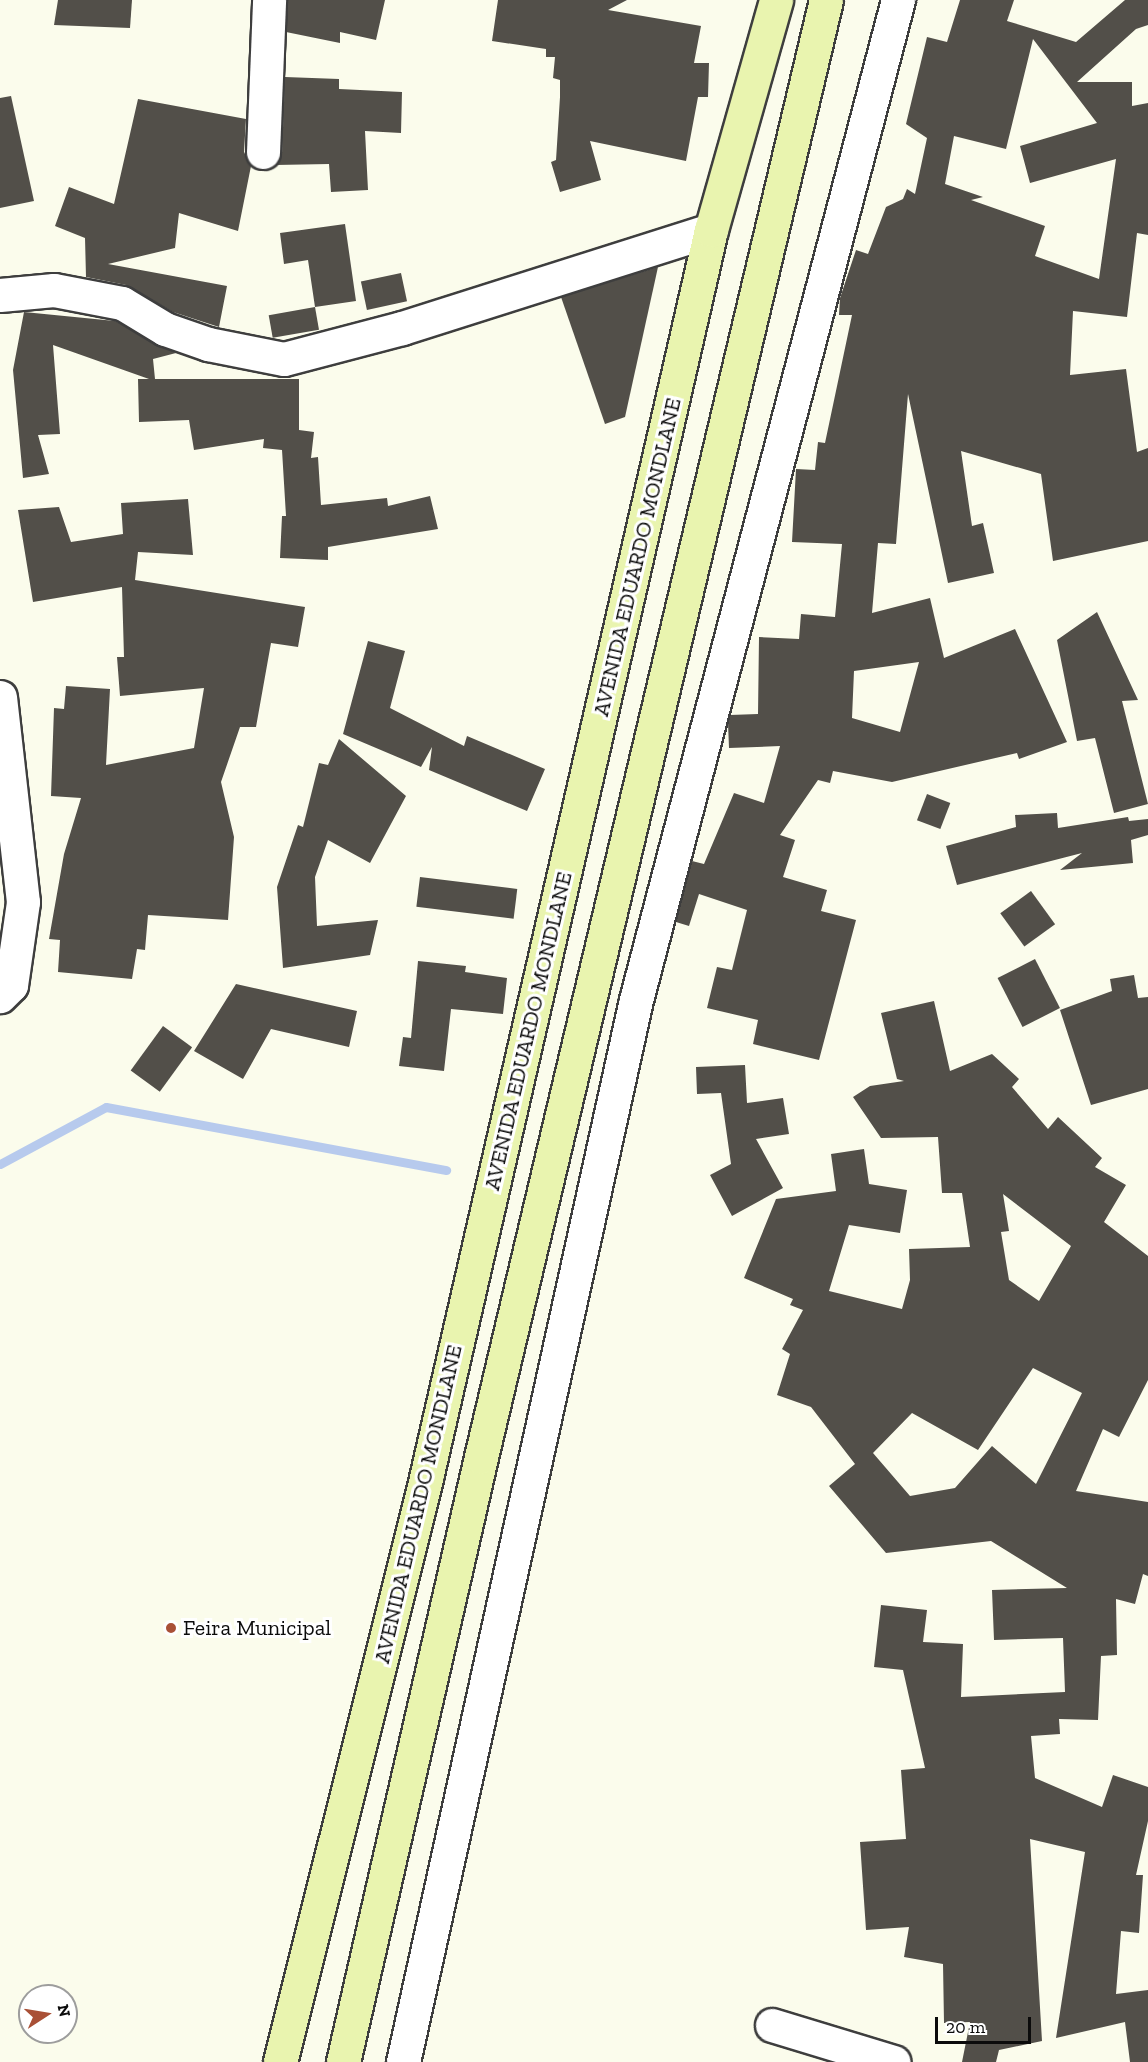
<!DOCTYPE html>
<style>
body{margin:0}
#map{position:relative;width:1148px;height:2062px;overflow:hidden;background:#fbfcec;font-family:"Zilla Slab",serif}
div>[style]{position:absolute}
.stream>*{height:9px;margin:-4.5px;padding:0 4.5px;transform-origin:4.5px;border-radius:4.5px;background:#b7caed}
.building>*{inset:0;background:#524f49;transform-origin:0 0}
.roads{filter:drop-shadow(2px 0 #3e3e3e) drop-shadow(-2px 0 #3e3e3e) drop-shadow(0 2px #3e3e3e) drop-shadow(0 -2px #3e3e3e)}
.minor>*{height:33px;margin:-16.5px;padding:0 16.5px;transform-origin:16.5px;border-radius:16.5px;background:#fff}
.secondary>*{height:33px;margin:-16.5px;padding:0 16.5px;transform-origin:16.5px;border-radius:16.5px;background:#e9f4af}
.dots>*{width:16px;height:16px;translate:-50% -50%;box-sizing:border-box;border:3px solid #fff;border-radius:50%}
span{translate:-50% -50%;white-space:nowrap;text-align:center;line-height:1.15;-webkit-text-stroke:6px #fff;paint-order:stroke}
.street-label{font-size:22px;color:#0b0b0b}
.poi-label{font-size:22px;color:#0b0b0b}
.left{translate:0 -50%;text-align:left}
.north{position:absolute;left:18px;top:1984px;width:60px;height:60px;box-sizing:border-box;background:#fff;border:2px solid #9d9d9d;border-radius:50%;rotate:78deg;font-size:16px;font-weight:700;line-height:24px;text-align:center;color:#0b0b0b}
.north::after{content:'';display:block;margin:auto;width:21px;height:27px;background:#a95036;clip-path:polygon(50% 0,100% 100%,50% 72%,0 100%)}
.scale{position:absolute;left:935px;top:2017px;width:96px;height:27px;box-sizing:border-box;border:3px solid #0b0b0b;border-top:0;padding-left:8px;font-size:18px;line-height:21px;white-space:nowrap;color:#0b0b0b;-webkit-text-stroke:4px #fff;paint-order:stroke}
</style>
<div id="map">
<div class="stream">
<i style="left:0;top:1164px;width:120px;rotate:-28.3deg"></i>
<i style="left:106px;top:1107px;width:346px;rotate:10.5deg"></i>
</div>
<div class="building">
<i style="clip-path:polygon(58px 0,132px 0,130px 28px,54px 25px)"></i>
<i style="clip-path:polygon(288px 0,385px 0,376px 40px,340px 32px,340px 43px,286px 32px)"></i>
<i style="clip-path:polygon(498px 0,627px 0,608px 10px,701px 26px,694px 63px,709px 63px,708px 97px,698px 97px,686px 161px,590px 141px,601px 180px,560px 192px,551px 162px,556px 160px,560px 97px,560px 80px,553px 78px,555px 57px,546px 57px,546px 49px,492px 41px)"></i>
<i style="clip-path:polygon(evenodd,960px 0,1014px 0,1007px 21px,1076px 42px,1125px 0,1148px 0,1148px 25px,1136px 29px,1077px 82px,1132px 82px,1132px 106px,1148px 103px,1148px 235px,1137px 233px,1127px 317px,1073px 311px,1070px 375px,1126px 369px,1137px 452px,1148px 448px,1148px 541px,1053px 561px,1041px 474px,961px 451px,972px 526px,983px 523px,994px 573px,948px 583px,908px 394px,896px 544px,878px 543px,872px 613px,930px 598px,944px 658px,1015px 629px,1067px 742px,1019px 759px,1017px 753px,892px 782px,833px 771px,830px 783px,818px 780px,780px 835px,795px 840px,783px 877px,827px 890px,821px 911px,856px 920px,819px 1060px,753px 1044px,758px 1020px,707px 1008px,717px 967px,732px 970px,747px 910px,699px 894px,689px 926px,676px 922px,692px 861px,704px 864px,734px 793px,764px 803px,780px 746px,729px 748px,728px 723px,730px 715px,758px 714px,759px 637px,799px 639px,801px 614px,835px 617px,842px 544px,792px 542px,796px 469px,815px 470px,818px 442px,825px 443px,852px 315px,839px 315px,840px 298px,856px 250px,868px 254px,886px 207px,903px 199px,907px 189px,915px 194px,927px 138px,906px 124px,927px 37px,947px 42px,960px 0,1033px 39px,1097px 123px,1020px 146px,1030px 183px,1116px 159px,1099px 279px,1035px 256px,1045px 226px,971px 200px,983px 197px,945px 184px,954px 136px,1006px 149px,1033px 39px,960px 0,919px 662px,900px 732px,852px 718px,854px 671px,919px 662px)"></i>
<i style="clip-path:polygon(285px 77px,339px 79px,339px 89px,402px 92px,401px 133px,365px 131px,368px 190px,331px 192px,329px 164px,275px 165px,282px 153px)"></i>
<i style="clip-path:polygon(11px 96px,34px 201px,0 208px,0 98px)"></i>
<i style="clip-path:polygon(138px 99px,246px 119px,244px 152px,251px 166px,238px 231px,179px 213px,175px 248px,108px 264px,227px 286px,219px 327px,173px 312px,126px 285px,86px 277px,85px 238px,55px 226px,69px 187px,114px 204px)"></i>
<i style="clip-path:polygon(345px 224px,356px 301px,315px 307px,308px 260px,284px 264px,280px 233px)"></i>
<i style="clip-path:polygon(658px 267px,625px 417px,605px 424px,561px 297px)"></i>
<i style="left:401px;top:273px;width:29px;height:41px;rotate:78deg"></i>
<i style="left:315px;top:307px;width:23px;height:47px;rotate:80deg"></i>
<i style="clip-path:polygon(24px 312px,115px 321px,176px 353px,153px 359px,155px 379px,299px 379px,299px 430px,314px 432px,311px 458px,318px 457px,321px 505px,387px 498px,388px 506px,430px 496px,438px 529px,328px 547px,328px 560px,280px 558px,282px 516px,286px 516px,282px 450px,263px 448px,264px 439px,194px 450px,189px 420px,139px 422px,138px 379px,149px 379px,53px 345px,60px 434px,38px 435px,49px 474px,23px 478px,13px 370px)"></i>
<i style="clip-path:polygon(188px 499px,193px 555px,138px 552px,135px 580px,305px 607px,298px 647px,271px 643px,256px 727px,240px 727px,221px 782px,234px 837px,228px 920px,148px 915px,145px 950px,137px 949px,132px 979px,58px 972px,60px 940px,49px 939px,64px 854px,81px 798px,51px 796px,54px 708px,64px 709px,66px 686px,110px 689px,106px 765px,194px 748px,204px 688px,120px 696px,117px 657px,124px 657px,122px 587px,33px 602px,18px 510px,59px 507px,71px 542px,123px 534px,121px 503px)"></i>
<i style="clip-path:polygon(1097px 612px,1138px 700px,1122px 701px,1148px 804px,1114px 813px,1095px 738px,1077px 741px,1057px 640px)"></i>
<i style="clip-path:polygon(368px 641px,405px 651px,390px 708px,464px 746px,467px 736px,545px 769px,527px 811px,429px 770px,432px 747px,421px 767px,343px 734px)"></i>
<i style="clip-path:polygon(339px 739px,406px 796px,370px 863px,328px 840px,315px 877px,317px 926px,378px 920px,370px 955px,283px 968px,277px 887px,298px 825px,303px 827px,319px 763px,328px 765px)"></i>
<i style="left:927px;top:794px;width:25px;height:28px;rotate:21deg"></i>
<i style="clip-path:polygon(1057px 813px,1058px 828px,1128px 817px,1129px 821px,1148px 819px,1148px 835px,1131px 840px,1133px 863px,1060px 870px,1082px 853px,957px 885px,946px 846px,1016px 827px,1015px 815px)"></i>
<i style="left:420px;top:877px;width:98px;height:30px;rotate:7deg"></i>
<i style="left:1031px;top:891px;width:41px;height:38px;rotate:54deg"></i>
<i style="left:1035px;top:959px;width:55px;height:42px;rotate:63deg"></i>
<i style="clip-path:polygon(418px 961px,466px 966px,465px 972px,507px 978px,503px 1014px,451px 1009px,444px 1071px,399px 1066px,403px 1037px,411px 1038px)"></i>
<i style="clip-path:polygon(1134px 975px,1138px 998px,1148px 997px,1148px 1089px,1091px 1105px,1060px 1010px,1112px 991px,1110px 979px)"></i>
<i style="clip-path:polygon(236px 984px,357px 1011px,349px 1047px,271px 1029px,243px 1079px,194px 1051px)"></i>
<i style="clip-path:polygon(evenodd,934px 1001px,950px 1071px,992px 1054px,1019px 1079px,1012px 1087px,1048px 1129px,1058px 1117px,1102px 1158px,1095px 1167px,1126px 1185px,1104px 1222px,1148px 1256px,1148px 1380px,1119px 1437px,1103px 1429px,1076px 1491px,1148px 1502px,1148px 1576px,1143px 1574px,1135px 1604px,1116px 1599px,1117px 1655px,1101px 1656px,1098px 1720px,1059px 1719px,1060px 1734px,1031px 1736px,1035px 1778px,1102px 1807px,1113px 1775px,1148px 1787px,1148px 1821px,1136px 1875px,1143px 1875px,1139px 1933px,1121px 1931px,1116px 1994px,1148px 1990px,1148px 2062px,1130px 2062px,1125px 2022px,1056px 2038px,1085px 1852px,1030px 1839px,1042px 2041px,999px 2050px,996px 2062px,962px 2062px,970px 2022px,944px 2023px,943px 1964px,904px 1957px,909px 1927px,866px 1930px,860px 1842px,906px 1839px,901px 1770px,925px 1768px,903px 1670px,874px 1667px,881px 1605px,927px 1610px,923px 1642px,963px 1644px,961px 1697px,1065px 1692px,1063px 1638px,994px 1640px,992px 1590px,1067px 1588px,991px 1541px,886px 1553px,829px 1486px,855px 1464px,811px 1407px,777px 1395px,790px 1354px,782px 1349px,803px 1310px,790px 1305px,793px 1299px,744px 1278px,776px 1199px,836px 1191px,831px 1154px,864px 1149px,869px 1184px,907px 1190px,900px 1233px,849px 1225px,829px 1291px,902px 1309px,910px 1280px,909px 1249px,970px 1247px,962px 1193px,942px 1193px,938px 1137px,881px 1138px,853px 1097px,870px 1086px,904px 1081px,897px 1079px,881px 1013px,934px 1001px,1003px 1194px,1071px 1246px,1039px 1301px,1009px 1280px,1001px 1232px,1009px 1231px,1003px 1194px,934px 1001px,1033px 1368px,1082px 1393px,1036px 1484px,992px 1446px,955px 1488px,910px 1496px,873px 1453px,912px 1413px,978px 1450px,1033px 1368px)"></i>
<i style="left:163px;top:1026px;width:36px;height:55px;rotate:36deg"></i>
<i style="clip-path:polygon(745px 1065px,747px 1103px,783px 1098px,789px 1134px,756px 1139px,783px 1188px,732px 1216px,710px 1175px,731px 1164px,721px 1093px,697px 1094px,696px 1067px)"></i>
</div>
<div class="roads">
<div class="minor">
<i style="left:263px;top:152px;width:152px;rotate:-87.7deg"></i>
<i style="left:0;top:295px;width:54px;rotate:-5.3deg"></i>
<i style="left:54px;top:290px;width:69px;rotate:10.8deg"></i>
<i style="left:122px;top:303px;width:50px;rotate:31.2deg"></i>
<i style="left:165px;top:329px;width:46px;rotate:19.2deg"></i>
<i style="left:208px;top:344px;width:77px;rotate:11.2deg"></i>
<i style="left:284px;top:359px;width:122px;rotate:-14.7deg"></i>
<i style="left:402px;top:328px;width:324px;rotate:-17.6deg"></i>
<i style="left:0;top:697px;width:206px;rotate:83.6deg"></i>
<i style="left:23px;top:902px;width:84px;rotate:98.2deg"></i>
<i style="left:11px;top:985px;width:16px;rotate:135deg"></i>
<i style="left:772px;top:2025px;width:127px;rotate:16.9deg"></i>
<i style="left:403px;top:2062px;width:1087px;rotate:-77.63deg"></i>
<i style="left:636px;top:1000px;width:1034px;rotate:-75.32deg"></i>
</div>
<div class="secondary">
<i style="left:280px;top:2062px;width:602px;rotate:-75.96deg"></i>
<i style="left:426px;top:1478px;width:1280px;rotate:-77.14deg"></i>
<i style="left:711px;top:230px;width:239px;rotate:-74.2deg"></i>
<i style="left:343px;top:2062px;width:621px;rotate:-77.15deg"></i>
<i style="left:481px;top:1457px;width:1497px;rotate:-76.68deg"></i>
</div>
</div>
<div class="dots">
<i style="left:171px;top:1628px;background:#a95036"></i>
</div>
<div class="street-label">
<span style="left:637px;top:557px;rotate:-77deg">AVENIDA EDUARDO MONDLANE</span>
<span style="left:528px;top:1031px;rotate:-77deg">AVENIDA EDUARDO MONDLANE</span>
<span style="left:418px;top:1504px;rotate:-77deg">AVENIDA EDUARDO MONDLANE</span>
</div>
<div class="poi-label">
<span class="left" style="left:183px;top:1628px">Feira Municipal</span>
</div>
<div class="north">N</div>
<div class="scale">20 m</div>
</div>
